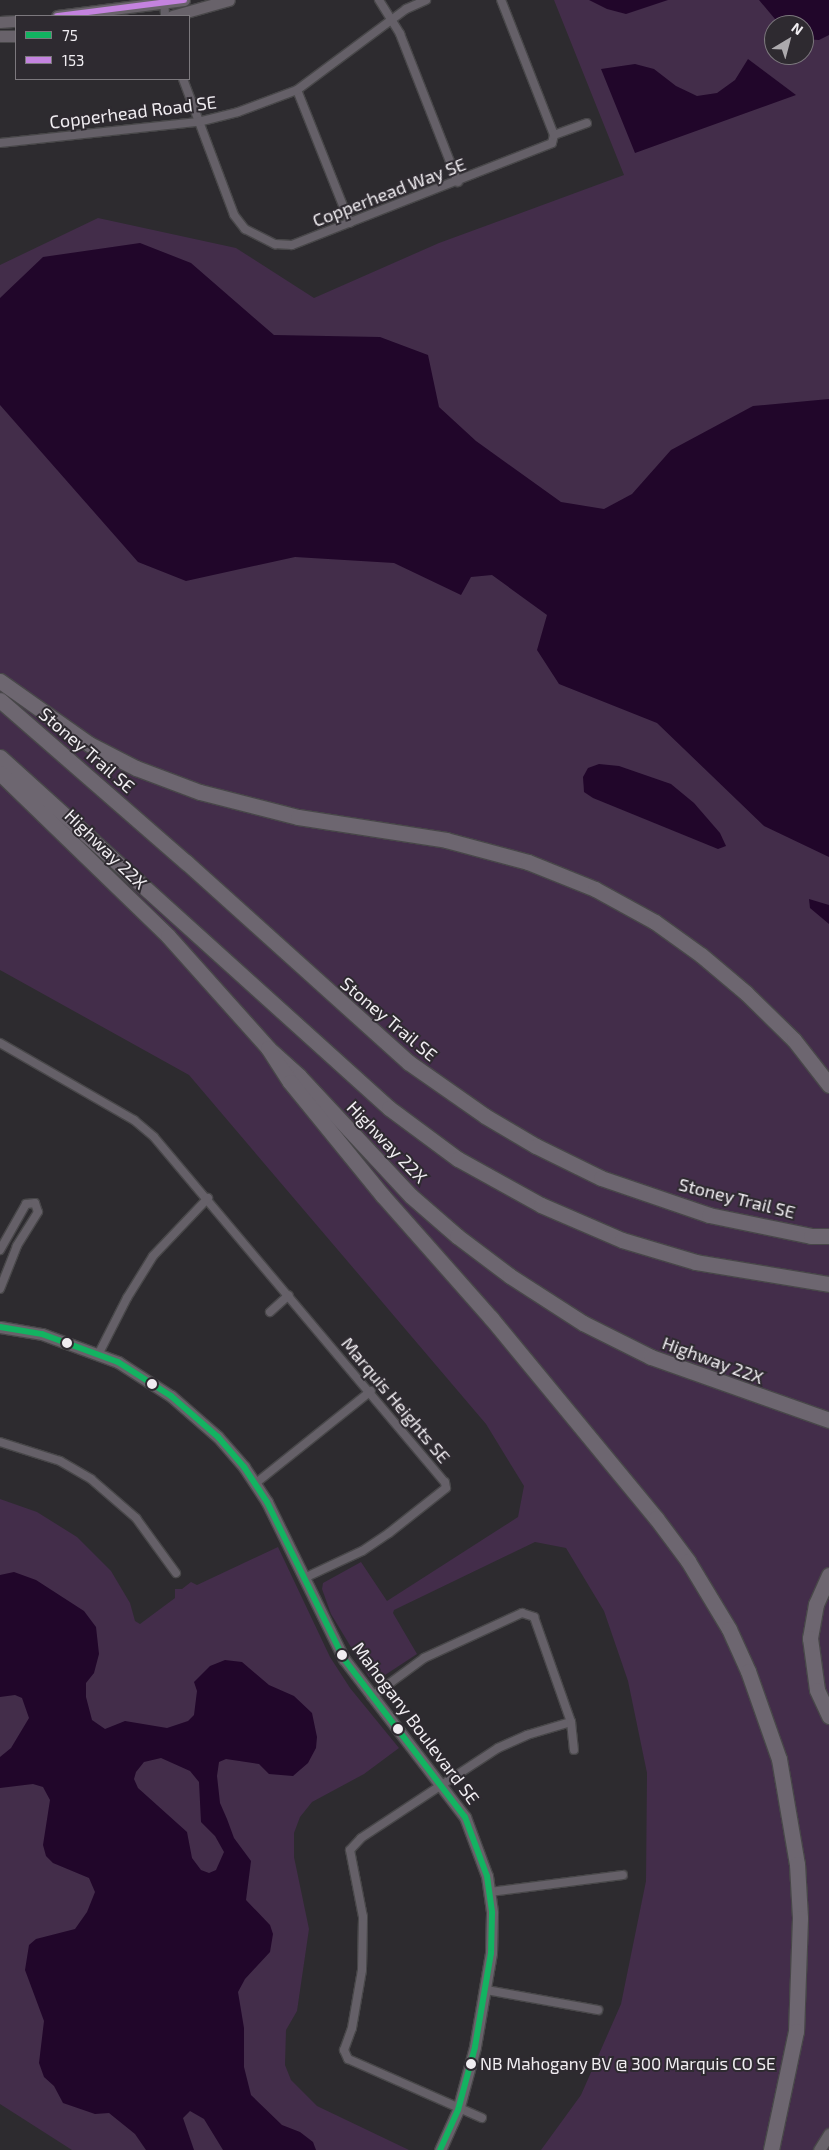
<!DOCTYPE html>
<style>
body{margin:0}
#map{position:relative;width:829px;height:2150px;overflow:hidden;background:#2d2b2f;font-family:"Exo 2",sans-serif}
div>[style]{position:absolute}
.green>*{inset:0;background:#432d4a}
.water>*{inset:0;background:#21062a}
.roads{filter:drop-shadow(1px 0 #484749) drop-shadow(-1px 0 #484749) drop-shadow(0 1px #484749) drop-shadow(0 -1px #484749)}
.street>*{height:8px;margin:-4px;padding:0 4px;transform-origin:4px;border-radius:4px;background:#656068}
.secondary>*{height:11px;margin:-5.5px;padding:0 5.5px;transform-origin:5.5px;border-radius:5.5px;background:#68626a}
.highway>*{height:15px;margin:-7.5px;padding:0 7.5px;transform-origin:7.5px;border-radius:7.5px;background:#6d6670}
.bus-1>*{height:6px;margin:-3px;padding:0 3px;transform-origin:3px;border-radius:3px;background:#13b361}
.bus-2>*{height:6px;margin:-3px;padding:0 3px;transform-origin:3px;border-radius:3px;background:#c483df}
.dots>*{width:14px;height:14px;translate:-50% -50%;box-sizing:border-box;border:2px solid #2e2a30;border-radius:50%}
span{translate:-50% -50%;white-space:nowrap;text-align:center;line-height:1.15;-webkit-text-stroke:4px #2e2a30;paint-order:stroke}
.bus-label{font-size:17px;color:#f0edf1}
.left{translate:0 -50%;text-align:left}
.street-label{font-size:18px;color:#f0edf1}
.legend{position:absolute;left:15px;top:15px;width:175px;height:65px;box-sizing:border-box;background:#2e2a30;border:1px solid #7c787d;margin:0;padding:6px 9px;list-style:none;font-size:15px;color:#f0edf1}
.legend li{display:flex;align-items:center;gap:10px;height:25px}
.legend b{width:25px;border:1px solid #7c787d}
.north{position:absolute;left:764px;top:15px;width:50px;height:50px;box-sizing:border-box;background:#2e2a30;border:1px solid #7c787d;border-radius:50%;rotate:37deg;font-size:14px;font-weight:700;line-height:20px;text-align:center;color:#f0edf1}
.north::after{content:'';display:block;margin:auto;width:18px;height:22px;background:#aca9ad;clip-path:polygon(50% 0,100% 100%,50% 72%,0 100%)}
</style>
<div id="map">
<div class="green">
<i style="clip-path:polygon(evenodd,554px 0,829px 0,829px 2150px,541px 2150px,581px 2095px,621px 2004px,646px 1881px,647px 1773px,628px 1681px,604px 1611px,566px 1548px,535px 1542px,394px 1610px,393px 1613px,417px 1654px,379px 1679px,369px 1677px,331px 1614px,322px 1589px,323px 1583px,361px 1562px,387px 1601px,518px 1517px,524px 1486px,486px 1424px,189px 1075px,0 970px,0 265px,98px 218px,236px 248px,314px 298px,439px 243px,624px 175px,554px 0,774px 25px,804px 25px,804px 55px,774px 55px,774px 25px)"></i>
<i style="clip-path:polygon(0 1499px,37px 1512px,77px 1537px,111px 1571px,130px 1603px,135px 1621px,140px 1624px,175px 1598px,175px 1589px,182px 1589px,191px 1582px,197px 1585px,278px 1547px,330px 1657px,350px 1688px,399px 1748px,364px 1774px,312px 1802px,300px 1817px,294px 1833px,294px 1857px,309px 1929px,297px 2011px,286px 2030px,285px 2065px,291px 2080px,317px 2106px,409px 2150px,72px 2150px,0 2104px)"></i>
</div>
<div class="water">
<i style="clip-path:polygon(589px 0,668px 0,626px 14px,607px 9px)"></i>
<i style="clip-path:polygon(759px 0,829px 0,829px 35px,819px 40px,804px 39px,804px 25px,780px 25px)"></i>
<i style="clip-path:polygon(748px 59px,796px 95px,635px 153px,601px 69px,635px 64px,654px 69px,676px 86px,697px 96px,717px 93px,735px 80px)"></i>
<i style="clip-path:polygon(140px 243px,191px 263px,274px 335px,380px 337px,428px 355px,439px 407px,476px 441px,561px 502px,604px 509px,632px 494px,671px 450px,753px 406px,829px 399px,829px 857px,764px 826px,657px 723px,559px 684px,537px 650px,547px 615px,492px 575px,471px 577px,461px 595px,394px 563px,295px 557px,186px 581px,138px 562px,0 405px,0 298px,43px 257px)"></i>
<i style="clip-path:polygon(599px 764px,619px 766px,671px 784px,694px 803px,720px 833px,726px 846px,718px 849px,593px 798px,584px 792px,583px 777px,588px 768px)"></i>
<i style="clip-path:polygon(809px 899px,829px 905px,829px 924px,810px 908px)"></i>
<i style="clip-path:polygon(evenodd,14px 1572px,36px 1580px,84px 1611px,96px 1627px,99px 1654px,94px 1673px,86px 1683px,86px 1697px,92px 1720px,105px 1729px,125px 1721px,167px 1728px,188px 1721px,194px 1715px,197px 1691px,194px 1682px,210px 1666px,225px 1660px,242px 1662px,269px 1685px,294px 1696px,312px 1713px,317px 1737px,316px 1748px,308px 1763px,293px 1776px,269px 1774px,259px 1764px,226px 1759px,219px 1762px,217px 1776px,220px 1803px,227px 1819px,234px 1838px,251px 1861px,246px 1900px,270px 1925px,273px 1934px,270px 1952px,245px 1979px,238px 1992px,244px 2028px,244px 2067px,251px 2095px,282px 2125px,300px 2132px,313px 2142px,316px 2150px,223px 2150px,204px 2119px,190px 2111px,183px 2118px,194px 2150px,146px 2150px,135px 2134px,109px 2113px,95px 2114px,63px 2103px,54px 2086px,44px 2077px,39px 2063px,44px 2021px,25px 1970px,29px 1945px,36px 1939px,75px 1929px,87px 1912px,95px 1892px,89px 1878px,53px 1863px,46px 1856px,43px 1845px,50px 1800px,43px 1787px,33px 1784px,0 1788px,0 1757px,11px 1748px,29px 1718px,22px 1698px,15px 1695px,0 1697px,0 1575px,14px 1572px,161px 1758px,190px 1771px,199px 1782px,201px 1822px,215px 1836px,224px 1852px,216px 1870px,209px 1873px,201px 1870px,192px 1858px,187px 1832px,138px 1788px,134px 1779px,136px 1772px,144px 1762px,161px 1758px)"></i>
</div>
<div class="roads">
<div class="street">
<i style="left:164px;top:0;width:16px;rotate:86deg"></i>
<i style="left:379px;top:0;width:40px;rotate:58deg"></i>
<i style="left:400px;top:34px;width:159px;rotate:68.6deg"></i>
<i style="left:183px;top:79px;width:145px;rotate:69.4deg"></i>
<i style="left:234px;top:215px;width:18px;rotate:52deg"></i>
<i style="left:245px;top:229px;width:34px;rotate:27deg"></i>
<i style="left:275px;top:244px;width:17px;rotate:3deg"></i>
<i style="left:292px;top:245px;width:279px;rotate:-21.4deg"></i>
<i style="left:552px;top:143px;width:8px;rotate:-76deg"></i>
<i style="left:554px;top:135px;width:145px;rotate:-111.4deg"></i>
<i style="left:297px;top:90px;width:143px;rotate:68.3deg"></i>
<i style="left:554px;top:135px;width:35px;rotate:-20deg"></i>
<i style="left:0;top:143px;width:199px;rotate:-6.1deg"></i>
<i style="left:198px;top:122px;width:41px;rotate:-14deg"></i>
<i style="left:238px;top:112px;width:63px;rotate:-20.4deg"></i>
<i style="left:297px;top:90px;width:136px;rotate:-36.6deg"></i>
<i style="left:406px;top:9px;width:22px;rotate:-24deg"></i>
<i style="left:0;top:1043px;width:155px;rotate:29.9deg"></i>
<i style="left:134px;top:1120px;width:26px;rotate:40deg"></i>
<i style="left:154px;top:1137px;width:451px;rotate:49.9deg"></i>
<i style="left:445px;top:1482px;width:6px;rotate:81deg"></i>
<i style="left:446px;top:1488px;width:73px;rotate:141.7deg"></i>
<i style="left:389px;top:1533px;width:32px;rotate:146deg"></i>
<i style="left:362px;top:1551px;width:64px;rotate:155deg"></i>
<i style="left:0;top:1250px;width:53px;rotate:-60.5deg"></i>
<i style="left:26px;top:1204px;width:9px;rotate:-6deg"></i>
<i style="left:35px;top:1203px;width:9px;rotate:72deg"></i>
<i style="left:38px;top:1212px;width:40px;rotate:122deg"></i>
<i style="left:17px;top:1246px;width:46px;rotate:111.6deg"></i>
<i style="left:270px;top:1312px;width:25px;rotate:-42deg"></i>
<i style="left:99px;top:1353px;width:62px;rotate:-63deg"></i>
<i style="left:127px;top:1298px;width:49px;rotate:-58.2deg"></i>
<i style="left:153px;top:1256px;width:80px;rotate:-46.5deg"></i>
<i style="left:0;top:1442px;width:63px;rotate:17.6deg"></i>
<i style="left:60px;top:1461px;width:36px;rotate:30deg"></i>
<i style="left:91px;top:1479px;width:60px;rotate:40.9deg"></i>
<i style="left:136px;top:1518px;width:68px;rotate:54deg"></i>
<i style="left:256px;top:1483px;width:147px;rotate:-38.7deg"></i>
<i style="left:371px;top:1697px;width:66px;rotate:-36.3deg"></i>
<i style="left:424px;top:1658px;width:108px;rotate:-24.7deg"></i>
<i style="left:522px;top:1613px;width:13px;rotate:18deg"></i>
<i style="left:534px;top:1617px;width:111px;rotate:70.6deg"></i>
<i style="left:490px;top:1892px;width:134px;rotate:-7.3deg"></i>
<i style="left:486px;top:1990px;width:114px;rotate:10.1deg"></i>
<i style="left:482px;top:2118px;width:146px;rotate:-156.2deg"></i>
<i style="left:348px;top:2059px;width:10px;rotate:-114deg"></i>
<i style="left:344px;top:2050px;width:23px;rotate:-70deg"></i>
<i style="left:352px;top:2028px;width:59px;rotate:-80.2deg"></i>
<i style="left:362px;top:1970px;width:53px;rotate:-88.9deg"></i>
<i style="left:363px;top:1917px;width:68px;rotate:-101deg"></i>
<i style="left:350px;top:1850px;width:16px;rotate:-47deg"></i>
<i style="left:361px;top:1838px;width:98px;rotate:-33.4deg"></i>
<i style="left:443px;top:1784px;width:66px;rotate:-33.2deg"></i>
<i style="left:498px;top:1748px;width:32px;rotate:-24deg"></i>
<i style="left:527px;top:1735px;width:46px;rotate:-16.5deg"></i>
<i style="left:571px;top:1722px;width:28px;rotate:84deg"></i>
</div>
<div class="secondary">
<i style="left:57px;top:16px;width:128px;rotate:-7.2deg"></i>
<i style="left:172px;top:16px;width:59px;rotate:-15.7deg"></i>
<i style="left:0;top:22px;width:16px;rotate:-4deg"></i>
<i style="left:0;top:36px;width:16px"></i>
<i style="left:0;top:1327px;width:43px;rotate:9.5deg"></i>
<i style="left:42px;top:1334px;width:81px;rotate:20.2deg"></i>
<i style="left:118px;top:1362px;width:63px;rotate:32.7deg"></i>
<i style="left:171px;top:1396px;width:62px;rotate:41.1deg"></i>
<i style="left:218px;top:1437px;width:40px;rotate:49deg"></i>
<i style="left:244px;top:1467px;width:42px;rotate:56.7deg"></i>
<i style="left:267px;top:1502px;width:175px;rotate:63.9deg"></i>
<i style="left:344px;top:1659px;width:199px;rotate:52.6deg"></i>
<i style="left:465px;top:1817px;width:63px;rotate:69.6deg"></i>
<i style="left:487px;top:1876px;width:37px;rotate:82deg"></i>
<i style="left:492px;top:1913px;width:40px;rotate:91.4deg"></i>
<i style="left:491px;top:1953px;width:95px;rotate:99.7deg"></i>
<i style="left:475px;top:2047px;width:65px;rotate:105.1deg"></i>
<i style="left:458px;top:2110px;width:44px;rotate:114.2deg"></i>
<i style="left:819px;top:2150px;width:19px;rotate:-58deg"></i>
</div>
<div class="highway">
<i style="left:0;top:681px;width:109px;rotate:35.3deg"></i>
<i style="left:89px;top:744px;width:53px;rotate:27.1deg"></i>
<i style="left:136px;top:768px;width:68px;rotate:20.6deg"></i>
<i style="left:200px;top:792px;width:101px;rotate:14.3deg"></i>
<i style="left:298px;top:817px;width:150px;rotate:8.8deg"></i>
<i style="left:446px;top:840px;width:85px;rotate:15deg"></i>
<i style="left:528px;top:862px;width:72px;rotate:21.9deg"></i>
<i style="left:595px;top:889px;width:68px;rotate:28.8deg"></i>
<i style="left:655px;top:922px;width:57px;rotate:35.7deg"></i>
<i style="left:701px;top:955px;width:59px;rotate:40.2deg"></i>
<i style="left:746px;top:993px;width:67px;rotate:44.4deg"></i>
<i style="left:794px;top:1040px;width:57px;rotate:52.1deg"></i>
<i style="left:0;top:700px;width:247px;rotate:41.1deg"></i>
<i style="left:186px;top:862px;width:299px;rotate:42deg"></i>
<i style="left:408px;top:1062px;width:94px;rotate:35deg"></i>
<i style="left:485px;top:1116px;width:59px;rotate:30.5deg"></i>
<i style="left:536px;top:1146px;width:72px;rotate:26.2deg"></i>
<i style="left:601px;top:1178px;width:114px;rotate:18.9deg"></i>
<i style="left:709px;top:1215px;width:104px;rotate:11.6deg"></i>
<i style="left:811px;top:1236px;width:18px"></i>
<i style="left:0;top:757px;width:524px;rotate:42.06deg"></i>
<i style="left:389px;top:1108px;width:86px;rotate:36.5deg"></i>
<i style="left:458px;top:1159px;width:95px;rotate:29deg"></i>
<i style="left:541px;top:1205px;width:88px;rotate:23.4deg"></i>
<i style="left:622px;top:1240px;width:77px;rotate:16.6deg"></i>
<i style="left:696px;top:1262px;width:135px;rotate:9.4deg"></i>
<i style="left:0;top:773px;width:234px;rotate:44.1deg"></i>
<i style="left:168px;top:936px;width:150px;rotate:48.2deg"></i>
<i style="left:268px;top:1048px;width:42px;rotate:42.1deg"></i>
<i style="left:299px;top:1076px;width:164px;rotate:47deg"></i>
<i style="left:411px;top:1196px;width:61px;rotate:41deg"></i>
<i style="left:457px;top:1236px;width:66px;rotate:37deg"></i>
<i style="left:510px;top:1276px;width:87px;rotate:32.8deg"></i>
<i style="left:583px;top:1323px;width:76px;rotate:26.6deg"></i>
<i style="left:651px;top:1357px;width:189px;rotate:19.5deg"></i>
<i style="left:268px;top:1048px;width:40px;rotate:57.1deg"></i>
<i style="left:290px;top:1082px;width:147px;rotate:50.8deg"></i>
<i style="left:383px;top:1196px;width:163px;rotate:48.5deg"></i>
<i style="left:491px;top:1318px;width:259px;rotate:50.5deg"></i>
<i style="left:656px;top:1518px;width:54px;rotate:53.3deg"></i>
<i style="left:688px;top:1561px;width:79px;rotate:58.9deg"></i>
<i style="left:729px;top:1629px;width:46px;rotate:65.7deg"></i>
<i style="left:748px;top:1671px;width:93px;rotate:70.6deg"></i>
<i style="left:779px;top:1759px;width:107px;rotate:80.3deg"></i>
<i style="left:797px;top:1864px;width:54px;rotate:86.8deg"></i>
<i style="left:800px;top:1918px;width:113px;rotate:92deg"></i>
<i style="left:796px;top:2031px;width:122px;rotate:101.9deg"></i>
<i style="left:829px;top:1575px;width:32px;rotate:114deg"></i>
<i style="left:816px;top:1604px;width:35px;rotate:100deg"></i>
<i style="left:810px;top:1638px;width:52px;rotate:82.3deg"></i>
<i style="left:817px;top:1690px;width:29px;rotate:65deg"></i>
</div>
</div>
<div class="bus-1">
<i style="left:0;top:1327px;width:43px;rotate:9.5deg"></i>
<i style="left:42px;top:1334px;width:81px;rotate:20.2deg"></i>
<i style="left:118px;top:1362px;width:63px;rotate:32.7deg"></i>
<i style="left:171px;top:1396px;width:62px;rotate:41.1deg"></i>
<i style="left:218px;top:1437px;width:40px;rotate:49deg"></i>
<i style="left:244px;top:1467px;width:42px;rotate:56.7deg"></i>
<i style="left:267px;top:1502px;width:175px;rotate:63.9deg"></i>
<i style="left:344px;top:1659px;width:199px;rotate:52.6deg"></i>
<i style="left:465px;top:1817px;width:63px;rotate:69.6deg"></i>
<i style="left:487px;top:1876px;width:37px;rotate:82deg"></i>
<i style="left:492px;top:1913px;width:40px;rotate:91.4deg"></i>
<i style="left:491px;top:1953px;width:95px;rotate:99.7deg"></i>
<i style="left:475px;top:2047px;width:65px;rotate:105.1deg"></i>
<i style="left:458px;top:2110px;width:44px;rotate:114.2deg"></i>
</div>
<div class="bus-2">
<i style="left:57px;top:16px;width:128px;rotate:-7.2deg"></i>
</div>
<div class="dots">
<i style="left:67px;top:1343px;background:#f0edf1"></i>
<i style="left:152px;top:1384px;background:#f0edf1"></i>
<i style="left:342px;top:1655px;background:#f0edf1"></i>
<i style="left:398px;top:1729px;background:#f0edf1"></i>
<i style="left:471px;top:2064px;background:#f0edf1"></i>
</div>
<div class="bus-label">
<span class="left" style="left:480px;top:2064px">NB Mahogany BV @ 300 Marquis CO SE</span>
</div>
<div class="street-label">
<span style="left:133px;top:112px;rotate:-7deg">Copperhead Road SE</span>
<span style="left:389px;top:192px;rotate:-21deg">Copperhead Way SE</span>
<span style="left:87px;top:750px;rotate:41deg">Stoney Trail SE</span>
<span style="left:106px;top:849px;rotate:44deg">Highway 22X</span>
<span style="left:389px;top:1019px;rotate:40deg">Stoney Trail SE</span>
<span style="left:387px;top:1142px;rotate:46deg">Highway 22X</span>
<span style="left:737px;top:1198px;rotate:14deg">Stoney Trail SE</span>
<span style="left:713px;top:1360px;rotate:20deg">Highway 22X</span>
<span style="left:396px;top:1400px;rotate:50deg">Marquis Heights SE</span>
<span style="left:416px;top:1723px;rotate:53deg">Mahogany Boulevard SE</span>
</div>
<ul class="legend">
<li><b style="height:6px;background:#13b361"></b>75</li>
<li><b style="height:6px;background:#c483df"></b>153</li>
</ul>
<div class="north">N</div>
</div>
